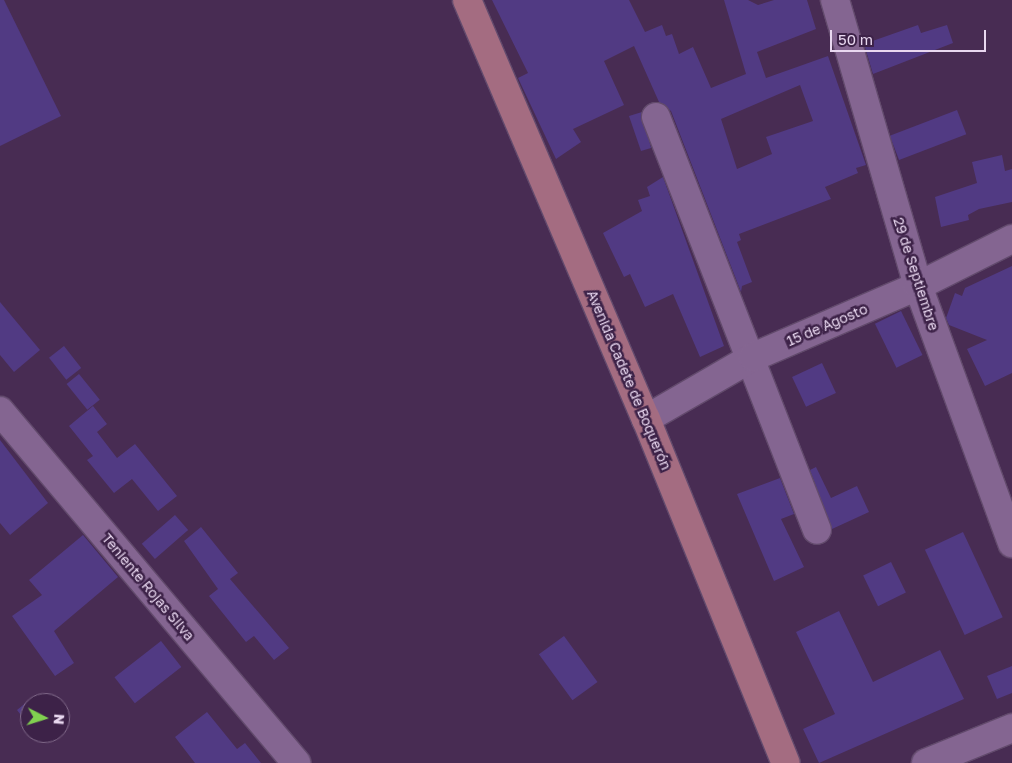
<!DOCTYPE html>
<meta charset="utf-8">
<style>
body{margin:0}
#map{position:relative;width:1012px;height:763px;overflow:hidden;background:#482c53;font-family:"Golos Text",sans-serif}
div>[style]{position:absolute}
.building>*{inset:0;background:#513a83;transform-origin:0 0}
.roads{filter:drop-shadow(1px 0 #624a6c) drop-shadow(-1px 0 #624a6c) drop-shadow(0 1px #624a6c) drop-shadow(0 -1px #624a6c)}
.minor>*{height:28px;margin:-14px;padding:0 14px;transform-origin:14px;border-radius:14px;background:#846591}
.major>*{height:28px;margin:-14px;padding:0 14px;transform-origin:14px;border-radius:14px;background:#a46c81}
span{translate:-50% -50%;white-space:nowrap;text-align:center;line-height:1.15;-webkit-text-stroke:5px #3d2248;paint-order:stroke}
.street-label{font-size:14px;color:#e9d8f0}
.north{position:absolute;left:20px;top:693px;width:50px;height:50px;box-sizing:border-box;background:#3d2248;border:1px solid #826b8b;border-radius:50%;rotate:95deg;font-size:14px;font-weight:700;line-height:20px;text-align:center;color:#e9d8f0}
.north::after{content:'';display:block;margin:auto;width:18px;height:22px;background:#81d050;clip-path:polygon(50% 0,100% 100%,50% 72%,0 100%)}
.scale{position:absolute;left:830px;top:30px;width:156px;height:22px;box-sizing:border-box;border:2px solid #e9d8f0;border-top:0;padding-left:6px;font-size:15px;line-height:18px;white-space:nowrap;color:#e9d8f0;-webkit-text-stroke:4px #3d2248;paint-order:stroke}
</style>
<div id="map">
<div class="building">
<i style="clip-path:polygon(0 0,4px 0,61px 116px,0 146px)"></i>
<i style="clip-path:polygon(evenodd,492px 0,629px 0,645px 32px,662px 25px,666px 36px,672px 34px,679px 54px,693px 47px,711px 88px,746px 74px,724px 0,748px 0,758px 5px,774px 0,807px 0,816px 29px,757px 52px,766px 78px,828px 56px,866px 165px,856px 168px,858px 173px,825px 187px,831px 199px,739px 234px,741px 240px,737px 242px,752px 282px,742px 286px,741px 292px,671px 111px,659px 102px,634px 46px,604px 61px,624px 105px,573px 129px,581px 142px,556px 159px,518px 78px,528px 73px,492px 0,800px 85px,813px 121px,766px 137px,772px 154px,737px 169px,721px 119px,800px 85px)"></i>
<i style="clip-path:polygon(918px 25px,921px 33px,947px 25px,953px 43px,873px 74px,864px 44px)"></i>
<i style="left:957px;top:110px;width:26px;height:72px;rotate:69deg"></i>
<i style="clip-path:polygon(642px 112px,651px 148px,641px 151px,629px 116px)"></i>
<i style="clip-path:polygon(1002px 155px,1005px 171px,1012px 169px,1012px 202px,979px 209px,968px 215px,969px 220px,941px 227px,935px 197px,977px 183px,972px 162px)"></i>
<i style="clip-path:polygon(663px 177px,724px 346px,700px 357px,673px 294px,645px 307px,630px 274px,624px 277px,603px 233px,642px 211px,638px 200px,650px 196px,647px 187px)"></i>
<i style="clip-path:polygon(1012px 266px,1012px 373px,985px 386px,967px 349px,987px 340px,949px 325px,946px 318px,955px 293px,962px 296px,965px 288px)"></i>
<i style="clip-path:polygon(0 302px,40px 350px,14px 372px,0 355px)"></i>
<i style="left:901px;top:311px;width:49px;height:29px;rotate:64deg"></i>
<i style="left:64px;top:346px;width:28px;height:19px;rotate:52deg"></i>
<i style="left:822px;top:363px;width:33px;height:33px;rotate:65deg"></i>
<i style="left:79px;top:374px;width:33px;height:16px;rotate:51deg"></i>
<i style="clip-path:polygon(93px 406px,107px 424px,97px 432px,117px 458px,135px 444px,177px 496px,158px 511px,132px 479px,114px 493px,87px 460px,93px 456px,69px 426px)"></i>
<i style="clip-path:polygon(0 440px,48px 503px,10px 535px,0 523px)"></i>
<i style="clip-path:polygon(816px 467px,831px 498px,857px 486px,869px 512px,832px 529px,810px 470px)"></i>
<i style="clip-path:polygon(780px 478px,794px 514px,781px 519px,804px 567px,774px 581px,737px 494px)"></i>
<i style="left:175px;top:515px;width:20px;height:44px;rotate:49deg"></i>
<i style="clip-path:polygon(201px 527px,238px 573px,230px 579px,289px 648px,274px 660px,254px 636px,246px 642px,209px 596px,218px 589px,184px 541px)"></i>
<i style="left:963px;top:532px;width:94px;height:42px;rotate:65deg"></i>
<i style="clip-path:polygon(83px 535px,118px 577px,54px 631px,74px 663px,55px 676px,12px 616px,42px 595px,29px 580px)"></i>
<i style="left:891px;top:562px;width:34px;height:31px;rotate:64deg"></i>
<i style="clip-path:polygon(839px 611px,873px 682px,940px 650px,964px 699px,819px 763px,803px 729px,835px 714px,796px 632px)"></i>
<i style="left:564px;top:636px;width:57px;height:31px;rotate:54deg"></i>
<i style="left:161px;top:641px;width:33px;height:59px;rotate:52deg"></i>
<i style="clip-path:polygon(1012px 666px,1012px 693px,997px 699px,987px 676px)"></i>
<i style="clip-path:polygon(33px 697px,38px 703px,30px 703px,30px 727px,17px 710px)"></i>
<i style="clip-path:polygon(207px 712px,237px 749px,245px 743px,261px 763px,195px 763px,175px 737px)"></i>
<i style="clip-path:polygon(35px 733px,53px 733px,42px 742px)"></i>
</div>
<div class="roads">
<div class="minor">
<i style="left:835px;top:0;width:298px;rotate:73.8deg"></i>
<i style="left:918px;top:286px;width:274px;rotate:69.9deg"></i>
<i style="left:656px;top:117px;width:443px;rotate:68.7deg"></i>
<i style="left:0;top:411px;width:460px;rotate:49.9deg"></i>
<i style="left:646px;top:419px;width:124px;rotate:-30.1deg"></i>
<i style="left:753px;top:357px;width:180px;rotate:-23.3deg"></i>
<i style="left:918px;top:286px;width:105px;rotate:-26.6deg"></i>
<i style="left:926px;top:763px;width:93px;rotate:-22.1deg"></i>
</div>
<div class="major">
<i style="left:467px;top:0;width:456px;rotate:66.9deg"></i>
<i style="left:646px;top:419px;width:371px;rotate:67.9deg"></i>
</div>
</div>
<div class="street-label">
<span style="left:916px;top:274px;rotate:72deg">29 de Septiembre</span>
<span style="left:827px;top:325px;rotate:-23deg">15 de Agosto</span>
<span style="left:629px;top:380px;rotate:67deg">Avenida Cadete de Boquerón</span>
<span style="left:148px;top:587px;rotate:50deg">Teniente Rojas Silva</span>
</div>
<div class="north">N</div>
<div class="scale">50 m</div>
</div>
